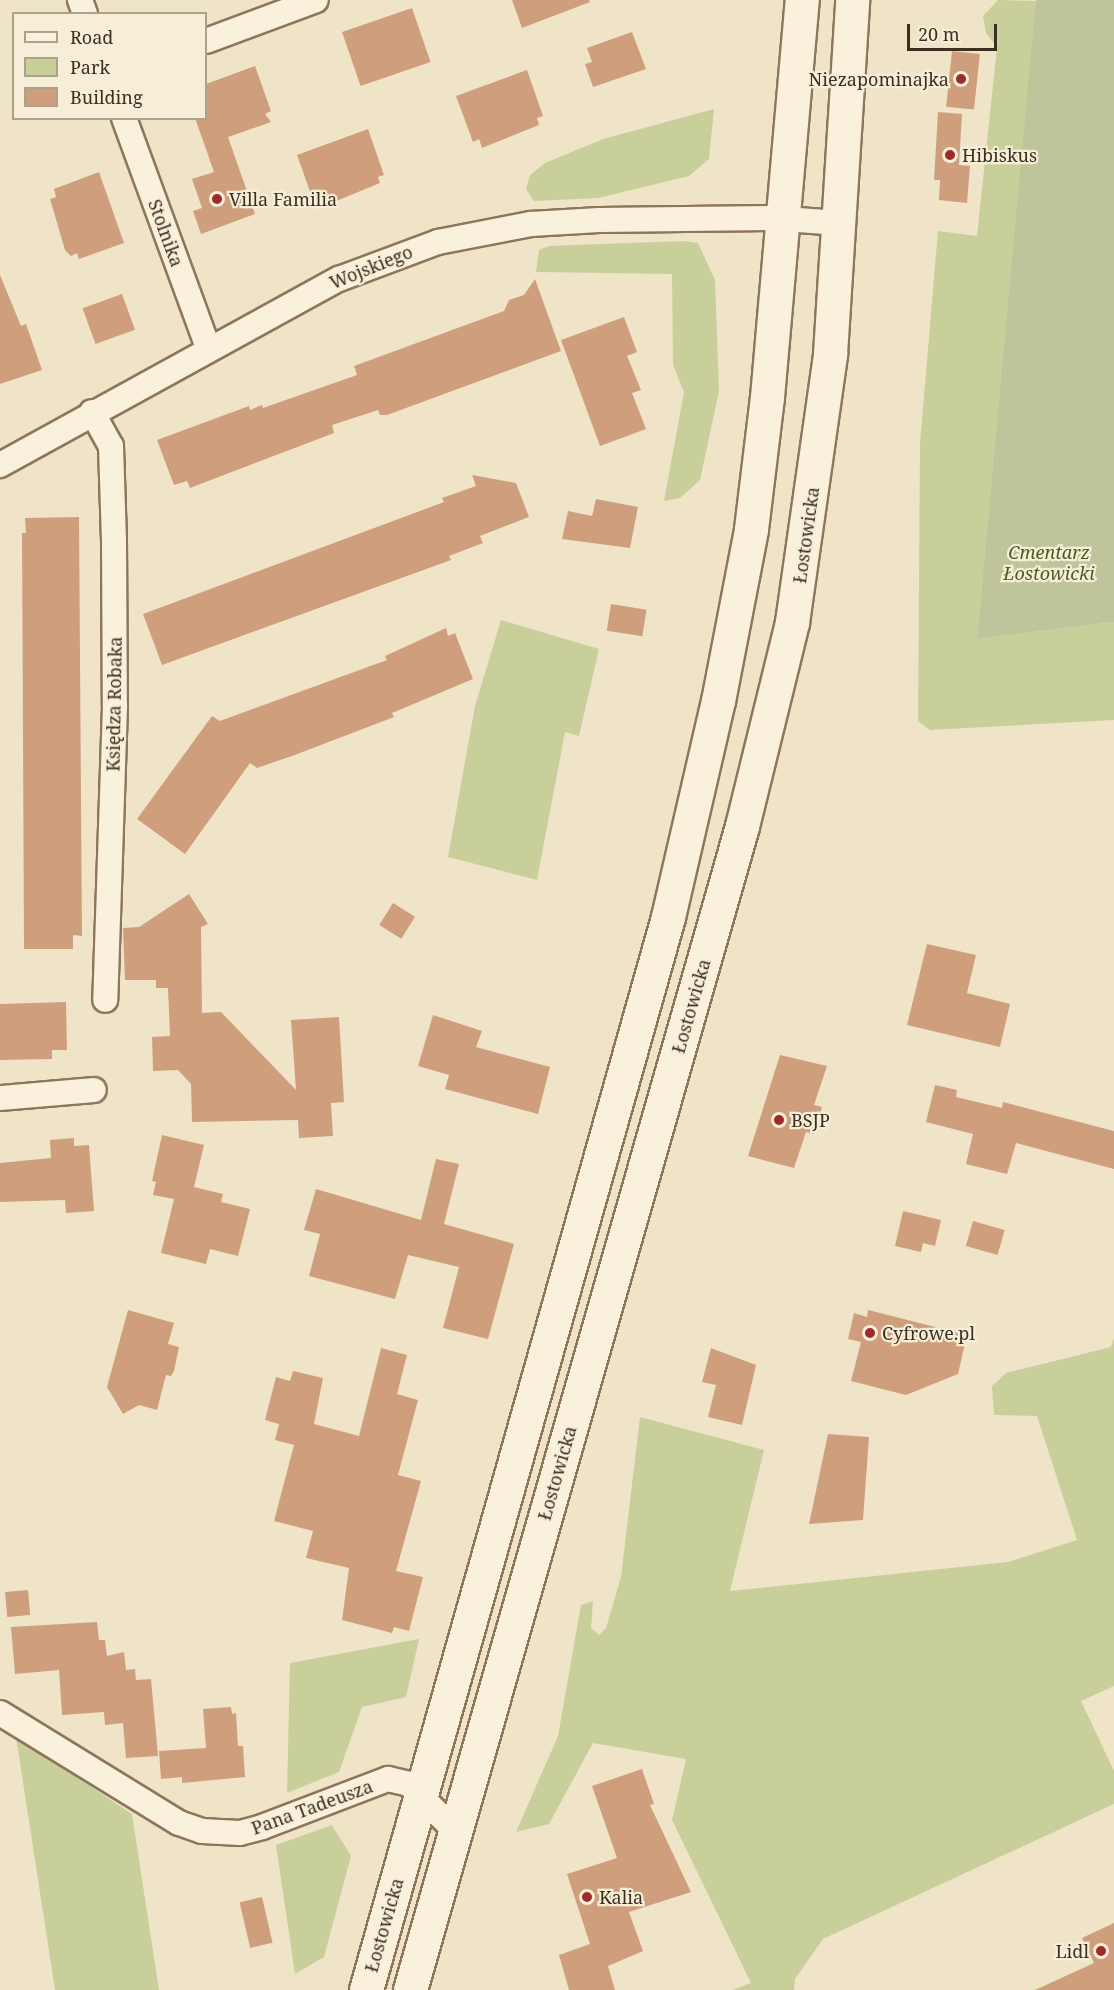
<!DOCTYPE html>
<meta charset="utf-8">
<style>
body{margin:0}
#map{position:relative;width:1114px;height:1990px;overflow:hidden;background:#f0e4c8;font-family:"Noto Serif",serif}
div>[style]{position:absolute}
.green>*{inset:0;background:#c9cf9b}
.cemetery>*{inset:0;background:#bfc49a}
.building>*{inset:0;background:#cf9f7d;transform-origin:0 0}
.roads{filter:drop-shadow(2px 0 #8d765c) drop-shadow(-2px 0 #8d765c) drop-shadow(0 2px #8d765c) drop-shadow(0 -2px #8d765c)}
.street>*{height:24px;margin:-12px;padding:0 12px;transform-origin:12px;border-radius:12px;background:#faf1dc}
.secondary>*{height:33px;margin:-16.5px;padding:0 16.5px;transform-origin:16.5px;border-radius:16.5px;background:#faf1dc}
.dots>*{width:16px;height:16px;translate:-50% -50%;box-sizing:border-box;border:3px solid #f7eed8;border-radius:50%}
span{translate:-50% -50%;white-space:nowrap;text-align:center;line-height:1.15;-webkit-text-stroke:4.5px #f7eed8;paint-order:stroke}
.poi-label{font-size:18px;color:#3d2e20}
.right{translate:-100% -50%;text-align:right}
.left{translate:0 -50%;text-align:left}
.street-label{font-size:18px;color:#3d2e20}
.park-label{font-size:18px;color:#4d5a26;font-style:italic}
.legend{position:absolute;left:12px;top:12px;width:195px;height:108px;box-sizing:border-box;background:#f7eed8;border:2px solid #ada18e;margin:0;padding:8px 10px;list-style:none;font-size:18px;color:#3d2e20}
.legend li{display:flex;align-items:center;gap:12px;height:30px}
.legend b{width:30px;border:2px solid #ada18e}
.scale{position:absolute;left:907px;top:24px;width:90px;height:27px;box-sizing:border-box;border:3px solid #3d2e20;border-top:0;padding-left:8px;font-size:18px;line-height:21px;white-space:nowrap;color:#3d2e20;-webkit-text-stroke:4px #f7eed8;paint-order:stroke}
</style>
<div id="map">
<div class="green">
<i style="clip-path:polygon(998px 0,1036px 1px,1036px 10px,977px 639px,1114px 622px,1114px 720px,930px 730px,918px 721px,920px 443px,938px 231px,977px 236px,997px 47px,986px 33px,983px 16px)"></i>
<i style="clip-path:polygon(714px 109px,709px 159px,689px 176px,598px 198px,534px 201px,526px 189px,530px 175px,545px 163px,603px 139px)"></i>
<i style="clip-path:polygon(683px 241px,698px 243px,715px 280px,719px 391px,700px 480px,680px 498px,664px 501px,684px 392px,673px 365px,672px 274px,536px 272px,539px 250px,549px 246px)"></i>
<i style="clip-path:polygon(501px 620px,599px 649px,579px 736px,565px 732px,537px 880px,448px 857px,475px 706px)"></i>
<i style="clip-path:polygon(1114px 1338px,1114px 1686px,1081px 1701px,1114px 1771px,1114px 1804px,823px 1939px,795px 1979px,794px 1990px,732px 1990px,751px 1983px,672px 1820px,686px 1759px,593px 1743px,549px 1824px,516px 1832px,558px 1736px,581px 1605px,593px 1601px,591px 1628px,599px 1635px,606px 1628px,621px 1577px,640px 1417px,764px 1450px,730px 1591px,1008px 1562px,1077px 1540px,1037px 1416px,994px 1415px,992px 1386px,1006px 1373px,1111px 1347px)"></i>
<i style="clip-path:polygon(419px 1639px,406px 1697px,362px 1707px,339px 1772px,287px 1793px,290px 1663px)"></i>
<i style="clip-path:polygon(16px 1737px,132px 1814px,159px 1990px,55px 1990px)"></i>
<i style="clip-path:polygon(332px 1825px,351px 1856px,324px 1957px,295px 1974px,276px 1845px)"></i>
</div>
<div class="cemetery">
<i style="clip-path:polygon(1036px 0,1114px 0,1114px 622px,977px 639px)"></i>
</div>
<div class="building">
<i style="clip-path:polygon(512px 0,589px 0,590px 2px,522px 28px)"></i>
<i style="left:412px;top:8px;width:57px;height:74px;rotate:71deg"></i>
<i style="clip-path:polygon(632px 32px,646px 69px,593px 87px,585px 64px,592px 62px,587px 48px)"></i>
<i style="left:952px;top:51px;width:28px;height:56px;rotate:6deg"></i>
<i style="clip-path:polygon(255px 66px,271px 111px,265px 114px,271px 122px,228px 137px,255px 214px,201px 234px,193px 211px,202px 208px,192px 179px,214px 172px,195px 118px,206px 118px,206px 84px)"></i>
<i style="clip-path:polygon(527px 70px,543px 116px,537px 118px,539px 125px,482px 148px,479px 139px,473px 142px,456px 96px)"></i>
<i style="clip-path:polygon(938px 112px,962px 114px,959px 165px,970px 166px,967px 203px,939px 200px,940px 180px,934px 180px)"></i>
<i style="clip-path:polygon(368px 129px,384px 175px,378px 177px,380px 183px,329px 204px,323px 204px,320px 198px,313px 200px,297px 155px)"></i>
<i style="clip-path:polygon(99px 172px,124px 243px,79px 259px,77px 253px,71px 256px,65px 250px,50px 199px,56px 197px,54px 189px)"></i>
<i style="clip-path:polygon(0 275px,21px 326px,26px 324px,42px 370px,0 384px)"></i>
<i style="clip-path:polygon(535px 279px,561px 351px,387px 415px,380px 415px,378px 410px,332px 425px,334px 433px,190px 488px,187px 481px,174px 485px,157px 440px,249px 406px,250px 410px,262px 405px,263px 408px,357px 375px,354px 366px,504px 311px,509px 300px,524px 295px)"></i>
<i style="left:122px;top:294px;width:38px;height:42px;rotate:70deg"></i>
<i style="clip-path:polygon(624px 317px,637px 352px,627px 356px,641px 390px,632px 393px,646px 429px,600px 446px,561px 340px)"></i>
<i style="clip-path:polygon(472px 475px,516px 483px,529px 517px,480px 536px,483px 543px,449px 556px,451px 560px,162px 665px,143px 614px,444px 502px,442px 498px,476px 486px)"></i>
<i style="clip-path:polygon(596px 499px,638px 507px,630px 548px,562px 539px,568px 511px,592px 516px)"></i>
<i style="clip-path:polygon(79px 517px,82px 936px,73px 935px,73px 949px,24px 949px,22px 533px,26px 533px,25px 518px)"></i>
<i style="left:611px;top:604px;width:36px;height:27px;rotate:9deg"></i>
<i style="clip-path:polygon(446px 628px,448px 636px,455px 633px,473px 679px,392px 713px,394px 717px,292px 756px,257px 768px,250px 763px,185px 854px,137px 819px,212px 716px,220px 721px,387px 660px,385px 656px)"></i>
<i style="clip-path:polygon(189px 894px,208px 924px,201px 927px,202px 1013px,221px 1012px,296px 1090px,291px 1020px,339px 1017px,344px 1102px,331px 1103px,333px 1136px,299px 1138px,298px 1120px,192px 1122px,191px 1084px,178px 1070px,153px 1071px,152px 1037px,170px 1036px,168px 988px,156px 988px,156px 980px,125px 980px,123px 928px,139px 927px)"></i>
<i style="left:393px;top:903px;width:26px;height:26px;rotate:32deg"></i>
<i style="clip-path:polygon(927px 944px,976px 955px,967px 993px,1010px 1004px,1000px 1047px,907px 1025px)"></i>
<i style="clip-path:polygon(66px 1002px,67px 1050px,52px 1050px,52px 1059px,0 1060px,0 1004px)"></i>
<i style="clip-path:polygon(433px 1015px,482px 1031px,476px 1047px,550px 1067px,538px 1114px,445px 1089px,449px 1075px,418px 1066px)"></i>
<i style="clip-path:polygon(780px 1055px,827px 1066px,814px 1105px,822px 1107px,814px 1134px,806px 1132px,794px 1168px,748px 1156px)"></i>
<i style="clip-path:polygon(935px 1085px,957px 1090px,956px 1097px,1002px 1108px,1003px 1102px,1114px 1131px,1114px 1169px,1016px 1143px,1007px 1174px,966px 1164px,973px 1134px,926px 1122px)"></i>
<i style="clip-path:polygon(162px 1135px,204px 1145px,194px 1187px,223px 1194px,221px 1202px,250px 1209px,238px 1256px,210px 1249px,206px 1264px,161px 1253px,174px 1199px,153px 1195px,156px 1182px,152px 1181px)"></i>
<i style="clip-path:polygon(74px 1138px,74px 1146px,89px 1145px,94px 1211px,66px 1213px,65px 1200px,0 1202px,0 1163px,51px 1158px,50px 1140px)"></i>
<i style="clip-path:polygon(436px 1159px,459px 1164px,444px 1224px,514px 1244px,488px 1339px,443px 1328px,459px 1267px,408px 1255px,395px 1299px,309px 1276px,320px 1234px,304px 1230px,316px 1189px,421px 1220px)"></i>
<i style="clip-path:polygon(903px 1211px,941px 1220px,935px 1246px,923px 1243px,921px 1252px,895px 1246px)"></i>
<i style="left:973px;top:1221px;width:33px;height:26px;rotate:16deg"></i>
<i style="clip-path:polygon(128px 1310px,174px 1323px,168px 1344px,179px 1347px,174px 1371px,171px 1376px,166px 1375px,157px 1410px,139px 1405px,123px 1414px,107px 1387px)"></i>
<i style="clip-path:polygon(868px 1310px,967px 1335px,958px 1374px,906px 1395px,851px 1381px,861px 1342px,848px 1339px,854px 1313px,867px 1317px)"></i>
<i style="clip-path:polygon(381px 1348px,407px 1355px,397px 1394px,418px 1400px,398px 1475px,421px 1481px,396px 1571px,423px 1577px,409px 1631px,394px 1627px,392px 1633px,342px 1620px,349px 1568px,306px 1558px,313px 1531px,274px 1521px,294px 1445px,275px 1440px,279px 1424px,265px 1420px,276px 1377px,290px 1381px,293px 1371px,323px 1378px,314px 1424px,359px 1436px)"></i>
<i style="clip-path:polygon(711px 1348px,756px 1365px,742px 1425px,708px 1417px,716px 1385px,702px 1382px)"></i>
<i style="clip-path:polygon(828px 1434px,869px 1437px,863px 1520px,809px 1524px)"></i>
<i style="left:28px;top:1590px;width:25px;height:23px;rotate:85deg"></i>
<i style="clip-path:polygon(97px 1622px,99px 1640px,105px 1640px,107px 1656px,124px 1652px,126px 1670px,135px 1669px,136px 1680px,151px 1679px,158px 1756px,126px 1758px,123px 1723px,105px 1725px,104px 1712px,62px 1715px,59px 1670px,15px 1674px,11px 1627px)"></i>
<i style="clip-path:polygon(231px 1707px,232px 1714px,236px 1713px,238px 1746px,243px 1746px,245px 1777px,182px 1783px,182px 1777px,161px 1779px,159px 1751px,206px 1748px,203px 1709px)"></i>
<i style="clip-path:polygon(642px 1769px,654px 1804px,650px 1805px,691px 1892px,629px 1912px,643px 1951px,608px 1966px,615px 1990px,569px 1990px,559px 1955px,590px 1944px,567px 1874px,617px 1858px,592px 1786px)"></i>
<i style="left:262px;top:1897px;width:47px;height:23px;rotate:77deg"></i>
<i style="clip-path:polygon(1114px 1923px,1114px 1990px,1035px 1990px,1094px 1963px,1082px 1938px)"></i>
</div>
<div class="roads">
<div class="street">
<i style="left:80px;top:0;width:15px;rotate:70deg"></i>
<i style="left:206px;top:41px;width:117px;rotate:-20.4deg"></i>
<i style="left:124px;top:118px;width:244px;rotate:69.9deg"></i>
<i style="left:92px;top:412px;width:39px;rotate:61deg"></i>
<i style="left:111px;top:446px;width:94px;rotate:88.2deg"></i>
<i style="left:114px;top:540px;width:166px;rotate:89.7deg"></i>
<i style="left:115px;top:706px;width:294px;rotate:91.9deg"></i>
<i style="left:0;top:465px;width:387px;rotate:-28.8deg"></i>
<i style="left:339px;top:279px;width:106px;rotate:-20.5deg"></i>
<i style="left:438px;top:242px;width:95px;rotate:-11deg"></i>
<i style="left:531px;top:224px;width:68px;rotate:-3.4deg"></i>
<i style="left:599px;top:220px;width:172px;rotate:-0.7deg"></i>
<i style="left:771px;top:218px;width:68px;rotate:4.2deg"></i>
<i style="left:0;top:1098px;width:94px;rotate:-4.9deg"></i>
<i style="left:0;top:1713px;width:210px;rotate:31.6deg"></i>
<i style="left:179px;top:1823px;width:24px;rotate:19deg"></i>
<i style="left:202px;top:1831px;width:38px;rotate:3deg"></i>
<i style="left:240px;top:1833px;width:23px;rotate:-15deg"></i>
<i style="left:262px;top:1827px;width:135px;rotate:-20.9deg"></i>
<i style="left:388px;top:1779px;width:22px;rotate:13deg"></i>
<i style="left:409px;top:1784px;width:66px;rotate:45.6deg"></i>
</div>
<div class="secondary">
<i style="left:366px;top:1990px;width:1115px;rotate:-74.28deg"></i>
<i style="left:668px;top:917px;width:222px;rotate:-77deg"></i>
<i style="left:718px;top:701px;width:175px;rotate:-79.1deg"></i>
<i style="left:751px;top:529px;width:133px;rotate:-83.1deg"></i>
<i style="left:767px;top:397px;width:399px;rotate:-85deg"></i>
<i style="left:410px;top:1990px;width:1210px;rotate:-74.08deg"></i>
<i style="left:742px;top:826px;width:210px;rotate:-76.2deg"></i>
<i style="left:792px;top:622px;width:271px;rotate:-81.9deg"></i>
<i style="left:830px;top:354px;width:355px;rotate:-86.4deg"></i>
</div>
</div>
<div class="dots">
<i style="left:961px;top:79px;background:#9e2a2b"></i>
<i style="left:950px;top:155px;background:#9e2a2b"></i>
<i style="left:217px;top:199px;background:#9e2a2b"></i>
<i style="left:779px;top:1120px;background:#9e2a2b"></i>
<i style="left:870px;top:1333px;background:#9e2a2b"></i>
<i style="left:587px;top:1897px;background:#9e2a2b"></i>
<i style="left:1101px;top:1951px;background:#9e2a2b"></i>
</div>
<div class="poi-label">
<span class="right" style="left:949px;top:79px">Niezapominajka</span>
<span class="left" style="left:962px;top:155px">Hibiskus</span>
<span class="left" style="left:229px;top:199px">Villa Familia</span>
<span class="left" style="left:791px;top:1120px">BSJP</span>
<span class="left" style="left:882px;top:1333px">Cyfrowe.pl</span>
<span class="left" style="left:599px;top:1897px">Kalia</span>
<span class="right" style="left:1089px;top:1951px">Lidl</span>
</div>
<div class="street-label">
<span style="left:166px;top:233px;rotate:70deg">Stolnika</span>
<span style="left:371px;top:267px;rotate:-22deg">Wojskiego</span>
<span style="left:806px;top:535px;rotate:-82deg">Łostowicka</span>
<span style="left:114px;top:704px;rotate:-89deg">Księdza Robaka</span>
<span style="left:691px;top:1006px;rotate:-74deg">Łostowicka</span>
<span style="left:557px;top:1473px;rotate:-74deg">Łostowicka</span>
<span style="left:312px;top:1807px;rotate:-20deg">Pana Tadeusza</span>
<span style="left:384px;top:1925px;rotate:-74deg">Łostowicka</span>
</div>
<div class="park-label">
<span style="left:1049px;top:563px">Cmentarz<br>Łostowicki</span>
</div>
<ul class="legend">
<li><b style="height:8px;background:#faf1dc"></b>Road</li>
<li><b style="height:16px;background:#c9cf9b"></b>Park</li>
<li><b style="height:16px;background:#cf9f7d"></b>Building</li>
</ul>
<div class="scale">20 m</div>
</div>
